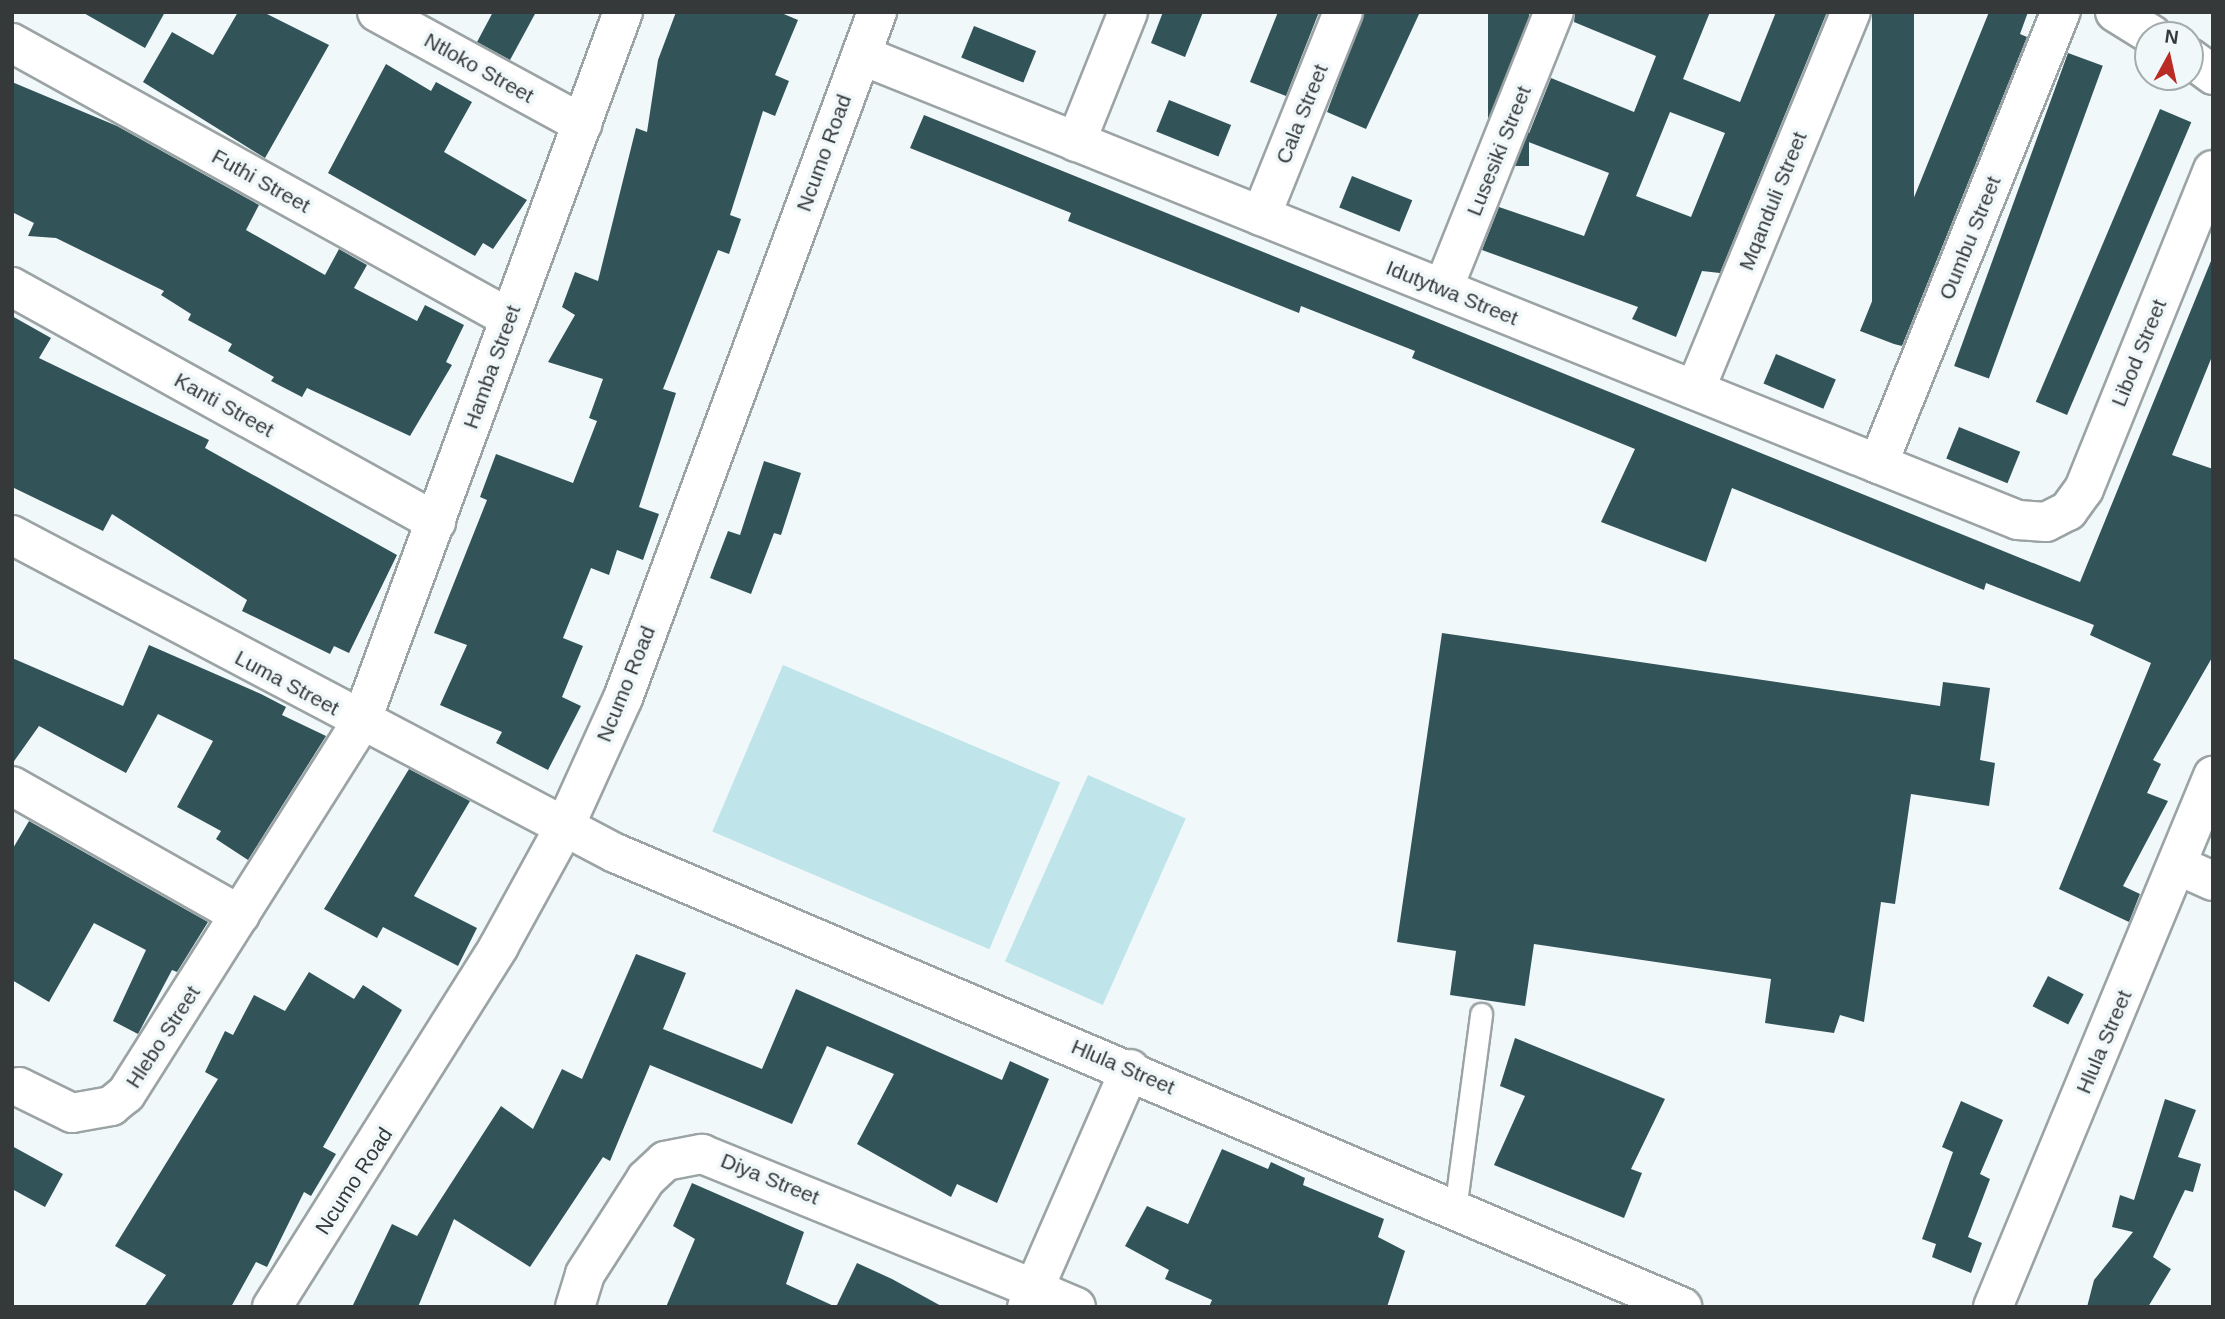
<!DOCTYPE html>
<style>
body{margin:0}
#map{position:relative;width:2225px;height:1319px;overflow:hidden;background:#f0f8fa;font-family:Helvetica,sans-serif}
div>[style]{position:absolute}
.green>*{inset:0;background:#bfe4ea;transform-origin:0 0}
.building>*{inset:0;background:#325459;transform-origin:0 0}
.roads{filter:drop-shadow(2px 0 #9ba3a4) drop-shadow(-2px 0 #9ba3a4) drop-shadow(0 2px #9ba3a4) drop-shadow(0 -2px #9ba3a4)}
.lane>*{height:21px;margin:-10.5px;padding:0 10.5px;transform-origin:10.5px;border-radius:10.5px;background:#fff}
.street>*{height:38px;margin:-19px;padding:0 19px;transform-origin:19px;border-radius:19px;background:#fff}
span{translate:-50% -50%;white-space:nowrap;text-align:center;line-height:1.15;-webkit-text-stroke:7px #f0f8fa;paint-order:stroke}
.street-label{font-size:21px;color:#353939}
.frame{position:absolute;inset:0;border:14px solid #353939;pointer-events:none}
.north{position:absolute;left:2134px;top:21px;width:70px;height:70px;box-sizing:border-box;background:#f0f8fa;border:2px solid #a5acad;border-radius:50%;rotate:8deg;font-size:19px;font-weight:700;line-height:28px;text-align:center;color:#353939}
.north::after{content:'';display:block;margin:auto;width:24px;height:32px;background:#ba2c23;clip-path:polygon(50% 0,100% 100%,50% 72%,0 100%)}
</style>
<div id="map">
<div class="green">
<i style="left:783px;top:665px;width:301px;height:181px;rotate:23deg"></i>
<i style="left:1088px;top:775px;width:107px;height:204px;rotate:24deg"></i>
</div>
<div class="building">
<i style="clip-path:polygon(82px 12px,165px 12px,145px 48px)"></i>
<i style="clip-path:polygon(238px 12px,263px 12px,329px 45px,265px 158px,143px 82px,172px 32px,213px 55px)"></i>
<i style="clip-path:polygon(493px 12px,536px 12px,510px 60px,477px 42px)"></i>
<i style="clip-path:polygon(676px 12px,779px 12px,798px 20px,775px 75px,789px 81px,775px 116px,763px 111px,730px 215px,741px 219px,729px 254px,718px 250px,663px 389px,676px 393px,639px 507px,659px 514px,643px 560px,617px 550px,609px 575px,591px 568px,563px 638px,583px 646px,562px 697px,581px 706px,548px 770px,496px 743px,502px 732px,440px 705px,467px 645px,434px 633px,487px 500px,480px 497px,496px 454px,573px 483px,597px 421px,589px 418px,603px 379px,548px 362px,575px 315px,562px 307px,575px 272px,598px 281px,636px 128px,647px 132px,658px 60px)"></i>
<i style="clip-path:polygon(1163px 12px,1203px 12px,1185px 57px,1151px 43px)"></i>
<i style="clip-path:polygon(1278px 12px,1319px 12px,1286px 96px,1250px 82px)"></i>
<i style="clip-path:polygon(1364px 12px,1420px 12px,1366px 129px,1327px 112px)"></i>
<i style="left:1488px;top:12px;width:41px;height:154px"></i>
<i style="clip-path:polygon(evenodd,1575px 12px,1710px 12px,1683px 79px,1740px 102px,1776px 12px,1827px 12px,1720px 273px,1702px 271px,1676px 337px,1632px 319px,1638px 307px,1482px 250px,1499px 207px,1584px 236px,1609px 173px,1526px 141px,1551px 78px,1634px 112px,1656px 56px,1574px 22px,1575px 12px,1670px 112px,1725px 133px,1691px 217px,1636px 196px,1670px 112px)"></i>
<i style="left:1872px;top:12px;width:42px;height:300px"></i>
<i style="clip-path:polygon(1989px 12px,2028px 12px,2020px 34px,2027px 37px,1902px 346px,1894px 344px,1860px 331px)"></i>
<i style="left:974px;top:26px;width:67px;height:34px;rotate:22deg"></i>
<i style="left:2068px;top:53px;width:37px;height:333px;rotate:20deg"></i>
<i style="clip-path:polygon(386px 64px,431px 91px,436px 82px,472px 102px,444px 152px,527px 200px,493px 249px,483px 243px,475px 256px,328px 173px)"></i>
<i style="clip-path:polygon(12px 82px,117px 126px,259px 205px,246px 230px,325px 275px,339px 249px,367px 265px,354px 288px,417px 321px,425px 305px,464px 325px,446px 362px,452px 365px,410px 436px,307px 388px,302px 397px,271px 381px,274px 377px,228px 351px,232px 344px,188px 320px,191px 314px,161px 295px,164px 291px,56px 238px,28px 236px,34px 223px,12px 212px)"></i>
<i style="left:1169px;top:100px;width:67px;height:34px;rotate:22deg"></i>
<i style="left:2160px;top:109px;width:34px;height:318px;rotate:23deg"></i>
<i style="clip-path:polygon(924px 115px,2080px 582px,2213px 256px,2213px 354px,2172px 455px,2213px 469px,2213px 656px,2153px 760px,2161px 764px,2147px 793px,2168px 801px,2123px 886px,2140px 894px,2129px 922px,2059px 889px,2151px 663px,2090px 635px,2094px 625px,1986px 583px,1984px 590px,1732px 488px,1706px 562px,1601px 522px,1635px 449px,1412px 358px,1415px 351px,1301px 306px,1299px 313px,1068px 221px,1071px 213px,910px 148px)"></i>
<i style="left:1352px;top:176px;width:65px;height:34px;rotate:22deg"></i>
<i style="clip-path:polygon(12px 316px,51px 338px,39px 358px,209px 440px,205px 448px,397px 555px,349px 653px,334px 646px,330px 654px,242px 611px,247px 600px,112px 514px,103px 531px,12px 487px)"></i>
<i style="left:1776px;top:354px;width:65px;height:32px;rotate:23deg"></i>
<i style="left:1959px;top:427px;width:66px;height:34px;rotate:22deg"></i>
<i style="clip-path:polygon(764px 461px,801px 473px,781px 535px,774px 533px,751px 594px,710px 578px,728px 531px,740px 535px)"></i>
<i style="clip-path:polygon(1442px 633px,1940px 706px,1943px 682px,1990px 688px,1980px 760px,1995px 763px,1989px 806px,1911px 794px,1895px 904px,1881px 902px,1864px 1022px,1840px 1015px,1834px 1033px,1765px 1023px,1771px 979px,1534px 944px,1525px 1006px,1450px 995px,1456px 951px,1397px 942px)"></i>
<i style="clip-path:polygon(149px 645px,261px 694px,286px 707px,282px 715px,326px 736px,248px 860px,216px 839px,221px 831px,177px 807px,213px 741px,158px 714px,126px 773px,39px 726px,12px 764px,12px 658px,123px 706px)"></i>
<i style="clip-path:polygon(409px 769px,470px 801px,414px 896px,477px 928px,458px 966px,383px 927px,377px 938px,324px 909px)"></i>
<i style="clip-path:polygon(29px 821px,208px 922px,177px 972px,172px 970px,138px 1034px,113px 1021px,146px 950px,94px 923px,49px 1002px,12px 980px,12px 850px)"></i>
<i style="clip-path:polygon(636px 954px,686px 973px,663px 1029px,762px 1069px,796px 989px,1002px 1080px,1010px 1061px,1049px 1079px,997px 1203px,957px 1184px,951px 1197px,857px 1144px,894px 1074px,827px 1046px,792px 1124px,650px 1065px,610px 1161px,603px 1157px,530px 1267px,454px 1219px,418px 1307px,352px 1307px,392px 1224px,417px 1236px,501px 1106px,533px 1129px,562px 1069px,582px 1079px)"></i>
<i style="clip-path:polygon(309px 972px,354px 999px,363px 985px,402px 1010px,323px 1147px,336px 1154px,311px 1196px,304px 1192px,267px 1267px,256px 1262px,231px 1307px,144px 1307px,166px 1275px,115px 1246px,218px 1079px,205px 1072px,225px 1031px,233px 1035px,254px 995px,285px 1011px)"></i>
<i style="left:2048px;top:976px;width:40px;height:34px;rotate:27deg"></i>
<i style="clip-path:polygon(1515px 1038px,1665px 1099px,1631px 1169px,1642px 1173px,1624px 1218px,1494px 1165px,1525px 1096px,1500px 1086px)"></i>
<i style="clip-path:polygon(2165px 1099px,2196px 1110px,2178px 1157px,2201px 1164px,2193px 1192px,2185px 1190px,2153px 1257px,2171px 1269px,2148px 1307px,2087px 1307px,2094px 1280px,2133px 1232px,2112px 1227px,2120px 1195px,2134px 1200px)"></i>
<i style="clip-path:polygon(1961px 1101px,2003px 1120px,1980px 1174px,1990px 1179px,1968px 1237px,1982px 1243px,1971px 1273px,1932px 1257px,1936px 1244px,1922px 1239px,1953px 1152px,1942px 1147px)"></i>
<i style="clip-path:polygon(12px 1146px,63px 1174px,45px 1207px,12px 1189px)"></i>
<i style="clip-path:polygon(1222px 1149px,1268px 1169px,1271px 1162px,1305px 1178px,1303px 1185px,1384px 1219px,1378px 1237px,1405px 1251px,1387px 1307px,1209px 1307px,1212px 1300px,1165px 1279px,1169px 1270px,1125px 1246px,1147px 1206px,1188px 1224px)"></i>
<i style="clip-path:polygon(692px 1183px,804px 1232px,786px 1284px,836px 1307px,666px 1307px,695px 1239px,673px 1226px)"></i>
<i style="clip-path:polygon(857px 1263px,892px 1279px,943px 1307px,836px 1307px)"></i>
</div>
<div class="roads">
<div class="lane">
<i style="left:1455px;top:1210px;width:198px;rotate:-82.4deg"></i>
</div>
<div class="street">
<i style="left:377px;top:12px;width:234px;rotate:28.6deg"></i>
<i style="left:2115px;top:12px;width:44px;rotate:31.9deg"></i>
<i style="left:12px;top:43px;width:568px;rotate:28.96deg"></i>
<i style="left:861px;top:55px;width:1247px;rotate:21.9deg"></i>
<i style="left:2018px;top:520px;width:28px;rotate:4deg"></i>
<i style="left:2046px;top:522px;width:25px;rotate:-27deg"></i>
<i style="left:2068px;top:511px;width:27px;rotate:-54deg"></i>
<i style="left:2084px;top:489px;width:344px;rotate:-68deg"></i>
<i style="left:2190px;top:58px;width:29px;rotate:36deg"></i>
<i style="left:1076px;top:142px;width:140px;rotate:-68.2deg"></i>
<i style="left:1261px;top:216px;width:220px;rotate:-68.1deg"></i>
<i style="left:12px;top:287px;width:485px;rotate:29deg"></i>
<i style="left:1443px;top:289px;width:298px;rotate:-68.2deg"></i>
<i style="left:1695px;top:390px;width:409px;rotate:-67.6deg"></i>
<i style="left:1878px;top:464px;width:488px;rotate:-68deg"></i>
<i style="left:12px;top:535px;width:682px;rotate:27.81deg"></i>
<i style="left:615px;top:853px;width:1160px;rotate:23.05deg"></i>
<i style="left:12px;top:786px;width:262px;rotate:29.5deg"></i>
<i style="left:2177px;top:865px;width:39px;rotate:24deg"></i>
<i style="left:19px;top:1087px;width:59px;rotate:26.1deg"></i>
<i style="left:72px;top:1113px;width:40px;rotate:-10deg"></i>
<i style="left:111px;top:1106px;width:19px;rotate:-39deg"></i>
<i style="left:126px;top:1094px;width:440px;rotate:-57.7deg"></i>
<i style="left:361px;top:722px;width:757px;rotate:-69.75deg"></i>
<i style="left:272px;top:1307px;width:426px;rotate:-57.8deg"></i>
<i style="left:499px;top:946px;width:135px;rotate:-61.2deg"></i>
<i style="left:564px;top:828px;width:143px;rotate:-65.6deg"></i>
<i style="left:623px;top:698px;width:732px;rotate:-69.68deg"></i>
<i style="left:575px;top:1307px;width:34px;rotate:-73deg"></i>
<i style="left:585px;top:1274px;width:113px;rotate:-57.3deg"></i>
<i style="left:646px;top:1179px;width:26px;rotate:-43deg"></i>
<i style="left:665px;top:1161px;width:38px;rotate:-11deg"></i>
<i style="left:702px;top:1154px;width:358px;rotate:22.1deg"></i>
<i style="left:1034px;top:1289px;width:19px;rotate:111deg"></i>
<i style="left:1076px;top:1307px;width:46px;rotate:-156.8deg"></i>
<i style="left:1034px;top:1289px;width:240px;rotate:-66.4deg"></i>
<i style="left:1993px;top:1307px;width:575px;rotate:-67.5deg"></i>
</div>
</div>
<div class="street-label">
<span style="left:479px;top:68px;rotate:29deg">Ntloko Street</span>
<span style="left:1302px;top:114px;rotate:-68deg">Cala Street</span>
<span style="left:1499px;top:151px;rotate:-68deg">Lusesiki Street</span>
<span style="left:824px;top:153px;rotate:-70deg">Ncumo Road</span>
<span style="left:261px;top:181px;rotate:29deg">Futhi Street</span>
<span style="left:1773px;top:201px;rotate:-68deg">Mqanduli Street</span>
<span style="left:1970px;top:238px;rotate:-68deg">Oumbu Street</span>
<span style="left:1452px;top:293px;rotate:22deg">Idutytwa Street</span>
<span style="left:2139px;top:353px;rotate:-68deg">Libod Street</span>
<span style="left:492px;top:367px;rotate:-70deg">Hamba Street</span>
<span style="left:224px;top:405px;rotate:29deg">Kanti Street</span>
<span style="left:287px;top:683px;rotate:28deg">Luma Street</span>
<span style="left:626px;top:684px;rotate:-68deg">Ncumo Road</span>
<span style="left:163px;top:1037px;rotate:-57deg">Hlebo Street</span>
<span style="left:2104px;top:1042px;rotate:-67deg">Hlula Street</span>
<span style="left:1123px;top:1067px;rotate:23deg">Hlula Street</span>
<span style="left:770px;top:1179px;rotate:22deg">Diya Street</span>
<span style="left:354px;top:1181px;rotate:-57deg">Ncumo Road</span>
</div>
<div class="frame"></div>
<div class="north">N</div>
</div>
